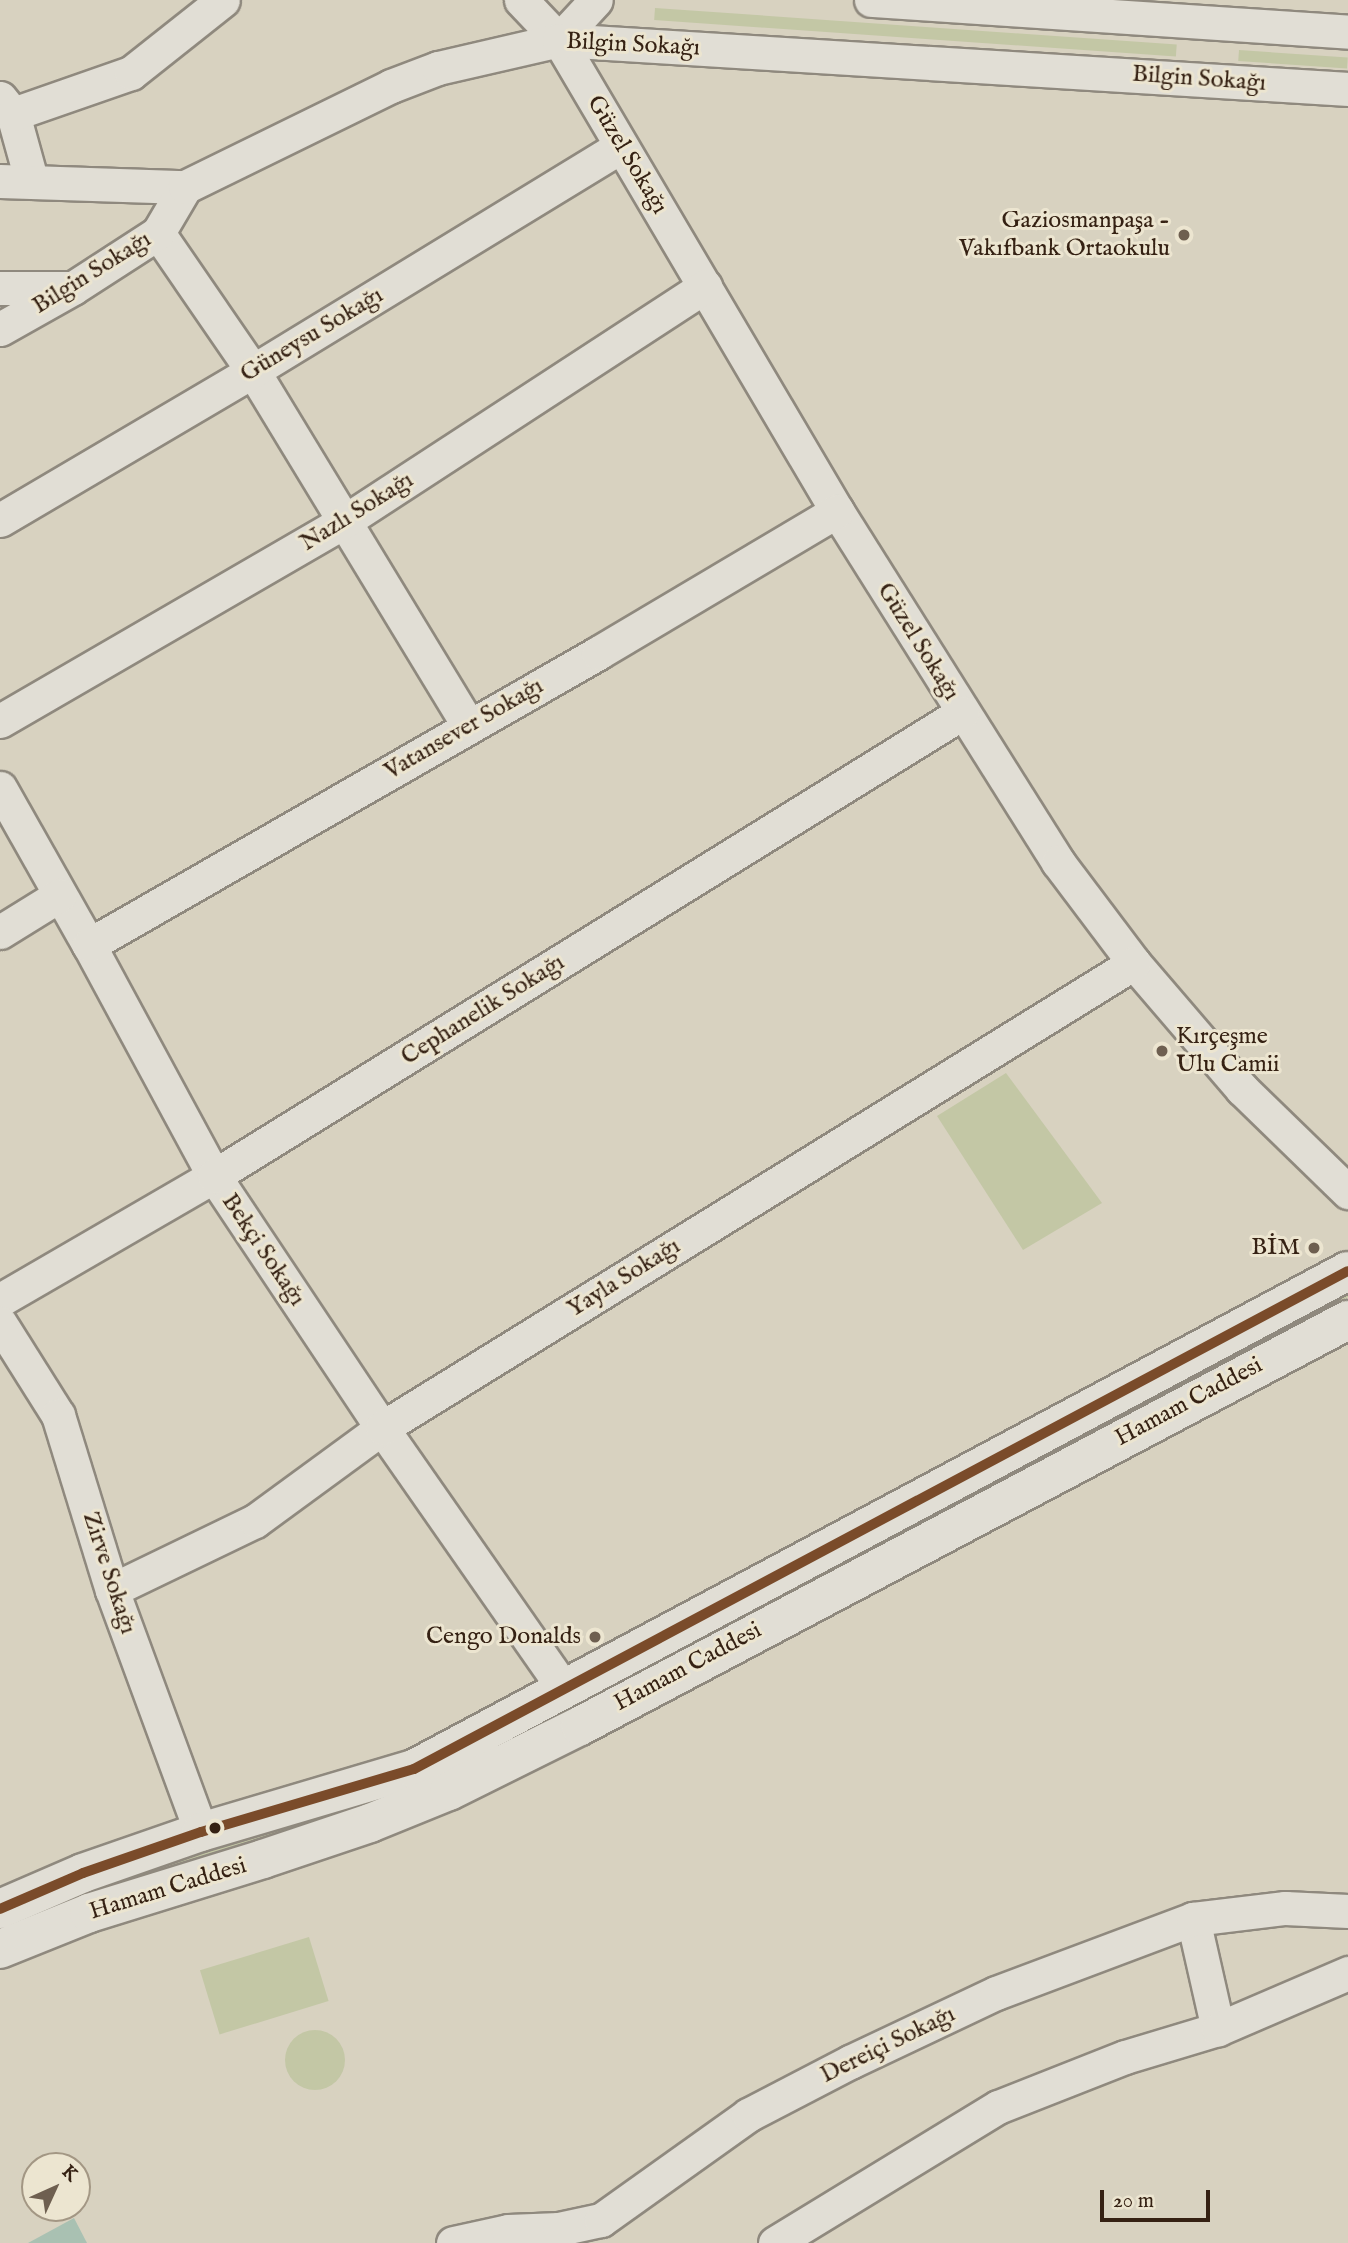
<!DOCTYPE html>
<meta charset="utf-8">
<style>
body{margin:0}
#map{position:relative;width:1348px;height:2243px;overflow:hidden;background:#d8d2c0;font-family:"IM FELL English",serif}
div>[style]{position:absolute}
.green>*{inset:0;background:#c3c7a5;transform-origin:0 0}
.round{border-radius:50%}
.water>*{inset:0;background:#a9c1b2}
.roads{filter:drop-shadow(2px 0 #8f897e) drop-shadow(-2px 0 #8f897e) drop-shadow(0 2px #8f897e) drop-shadow(0 -2px #8f897e)}
.street>*{height:33px;margin:-16.5px;padding:0 16.5px;transform-origin:16.5px;border-radius:16.5px;background:#e1ded5}
.secondary>*{height:38px;margin:-19px;padding:0 19px;transform-origin:19px;border-radius:19px;background:#e1ded5}
.bus-1>*{height:10px;margin:-5px;padding:0 5px;transform-origin:5px;border-radius:5px;background:#7a4b2a}
.dots>*{width:19px;height:19px;translate:-50% -50%;box-sizing:border-box;border:4px solid #ece5d0;border-radius:50%}
span{translate:-50% -50%;white-space:nowrap;text-align:center;line-height:1.15;-webkit-text-stroke:6px #ece5d0;paint-order:stroke}
.street-label{font-size:24px;color:#352113}
.poi-label{font-size:24px;color:#352113}
.right{translate:-100% -50%;text-align:right}
.left{translate:0 -50%;text-align:left}
.north{position:absolute;left:21px;top:2152px;width:70px;height:70px;box-sizing:border-box;background:#ece5d0;border:2px solid #a39784;border-radius:50%;rotate:45deg;font-size:19px;font-weight:700;line-height:28px;text-align:center;color:#352113}
.north::after{content:'';display:block;margin:auto;width:24px;height:32px;background:#6e5f50;clip-path:polygon(50% 0,100% 100%,50% 72%,0 100%)}
.scale{position:absolute;left:1100px;top:2190px;width:110px;height:32px;box-sizing:border-box;border:4px solid #352113;border-top:0;padding-left:9px;font-size:21px;line-height:24px;white-space:nowrap;color:#352113;-webkit-text-stroke:5px #ece5d0;paint-order:stroke}
</style>
<div id="map">
<div class="green">
<i style="left:655px;top:8px;width:523px;height:12px;rotate:4deg"></i>
<i style="left:1239px;top:50px;width:109px;height:11px;rotate:4deg"></i>
<i style="clip-path:polygon(1006px 1073px,1102px 1203px,1023px 1250px,937px 1116px)"></i>
<i style="clip-path:polygon(1348px 1290px,1348px 1297px,904px 1531px,632px 1680px,618px 1682px)"></i>
<i style="clip-path:polygon(520px 1727px,525px 1734px,360px 1811px,118px 1883px,0 1932px,0 1920px)"></i>
<i style="left:309px;top:1937px;width:67px;height:114px;rotate:73deg"></i>
<i class="round" style="left:285px;top:2030px;width:60px;height:60px"></i>
</div>
<div class="water">
<i style="clip-path:polygon(74px 2218px,87px 2243px,28px 2243px)"></i>
</div>
<div class="roads">
<div class="street">
<i style="left:521px;top:0;width:55px;rotate:46.5deg"></i>
<i style="left:559px;top:40px;width:547px;rotate:59.45deg"></i>
<i style="left:837px;top:511px;width:415px;rotate:57.8deg"></i>
<i style="left:1058px;top:862px;width:126px;rotate:53deg"></i>
<i style="left:1134px;top:963px;width:166px;rotate:49.4deg"></i>
<i style="left:1242px;top:1089px;width:148px;rotate:44.2deg"></i>
<i style="left:871px;top:0;width:478px;rotate:3.8deg"></i>
<i style="left:559px;top:40px;width:54px;rotate:-47.2deg"></i>
<i style="left:0;top:98px;width:21px;rotate:51deg"></i>
<i style="left:13px;top:114px;width:67px;rotate:74.5deg"></i>
<i style="left:13px;top:114px;width:125px;rotate:-19.2deg"></i>
<i style="left:131px;top:73px;width:117px;rotate:-38.4deg"></i>
<i style="left:0;top:181px;width:185px;rotate:1.9deg"></i>
<i style="left:158px;top:233px;width:168px;rotate:55.5deg"></i>
<i style="left:253px;top:371px;width:414px;rotate:58.7deg"></i>
<i style="left:0;top:288px;width:71px"></i>
<i style="left:0;top:329px;width:84px;rotate:-29.3deg"></i>
<i style="left:73px;top:288px;width:101px;rotate:-32.9deg"></i>
<i style="left:158px;top:233px;width:53px;rotate:-59.6deg"></i>
<i style="left:185px;top:187px;width:229px;rotate:-26.1deg"></i>
<i style="left:391px;top:86px;width:50px;rotate:-21deg"></i>
<i style="left:438px;top:68px;width:124px;rotate:-13deg"></i>
<i style="left:559px;top:40px;width:791px;rotate:3.55deg"></i>
<i style="left:0;top:520px;width:294px;rotate:-30.5deg"></i>
<i style="left:253px;top:371px;width:431px;rotate:-31.4deg"></i>
<i style="left:0;top:721px;width:399px;rotate:-30.1deg"></i>
<i style="left:345px;top:521px;width:430px;rotate:-33.1deg"></i>
<i style="left:0;top:788px;width:180px;rotate:60.5deg"></i>
<i style="left:89px;top:945px;width:263px;rotate:61.6deg"></i>
<i style="left:214px;top:1176px;width:303px;rotate:56.3deg"></i>
<i style="left:382px;top:1428px;width:318px;rotate:55.1deg"></i>
<i style="left:0;top:932px;width:70px;rotate:-31.7deg"></i>
<i style="left:89px;top:945px;width:587px;rotate:-29.84deg"></i>
<i style="left:598px;top:653px;width:278px;rotate:-30.7deg"></i>
<i style="left:0;top:1300px;width:247px;rotate:-30.1deg"></i>
<i style="left:214px;top:1176px;width:880px;rotate:-31.76deg"></i>
<i style="left:0;top:1323px;width:109px;rotate:57.8deg"></i>
<i style="left:58px;top:1415px;width:183px;rotate:72.9deg"></i>
<i style="left:112px;top:1590px;width:258px;rotate:69.8deg"></i>
<i style="left:112px;top:1590px;width:159px;rotate:-25.8deg"></i>
<i style="left:255px;top:1521px;width:157px;rotate:-36.2deg"></i>
<i style="left:382px;top:1428px;width:884px;rotate:-31.73deg"></i>
<i style="left:1193px;top:1919px;width:113px;rotate:77.2deg"></i>
<i style="left:453px;top:2243px;width:56px;rotate:-12.3deg"></i>
<i style="left:508px;top:2231px;width:51px;rotate:-2.2deg"></i>
<i style="left:559px;top:2229px;width:43px;rotate:-12.1deg"></i>
<i style="left:601px;top:2220px;width:181px;rotate:-35.5deg"></i>
<i style="left:748px;top:2115px;width:115px;rotate:-27.5deg"></i>
<i style="left:850px;top:2062px;width:161px;rotate:-25.3deg"></i>
<i style="left:996px;top:1993px;width:210px;rotate:-20.6deg"></i>
<i style="left:1193px;top:1919px;width:93px;rotate:-6.8deg"></i>
<i style="left:1285px;top:1908px;width:63px;rotate:2.7deg"></i>
<i style="left:775px;top:2243px;width:261px;rotate:-31.4deg"></i>
<i style="left:998px;top:2107px;width:136px;rotate:-21.5deg"></i>
<i style="left:1125px;top:2057px;width:97px;rotate:-16.8deg"></i>
<i style="left:1218px;top:2029px;width:142px;rotate:-23.3deg"></i>
</div>
<div class="secondary">
<i style="left:0;top:1909px;width:90px;rotate:-23.4deg"></i>
<i style="left:83px;top:1873px;width:125px;rotate:-19.2deg"></i>
<i style="left:201px;top:1832px;width:222px;rotate:-16.5deg"></i>
<i style="left:414px;top:1769px;width:1058px;rotate:-28.07deg"></i>
<i style="left:0;top:1949px;width:96px;rotate:-22deg"></i>
<i style="left:89px;top:1913px;width:182px;rotate:-17.2deg"></i>
<i style="left:263px;top:1859px;width:113px;rotate:-18.6deg"></i>
<i style="left:370px;top:1823px;width:85px;rotate:-22.1deg"></i>
<i style="left:449px;top:1791px;width:146px;rotate:-26.4deg"></i>
<i style="left:580px;top:1726px;width:869px;rotate:-27.86deg"></i>
</div>
</div>
<div class="bus-1">
<i style="left:0;top:1909px;width:90px;rotate:-23.4deg"></i>
<i style="left:83px;top:1873px;width:125px;rotate:-19.2deg"></i>
<i style="left:201px;top:1832px;width:222px;rotate:-16.5deg"></i>
<i style="left:414px;top:1769px;width:1058px;rotate:-28.07deg"></i>
</div>
<div class="dots">
<i style="left:1184px;top:235px;background:#6e5f50"></i>
<i style="left:1162px;top:1051px;background:#6e5f50"></i>
<i style="left:1314px;top:1248px;background:#6e5f50"></i>
<i style="left:595px;top:1637px;background:#6e5f50"></i>
<i style="left:215px;top:1828px;background:#352113"></i>
</div>
<div class="street-label">
<span style="left:633px;top:45px;rotate:3deg">Bilgin Sokağı</span>
<span style="left:1199px;top:79px;rotate:4deg">Bilgin Sokağı</span>
<span style="left:627px;top:155px;rotate:59deg">Güzel Sokağı</span>
<span style="left:92px;top:273px;rotate:-32deg">Bilgin Sokağı</span>
<span style="left:312px;top:335px;rotate:-31deg">Güneysu Sokağı</span>
<span style="left:357px;top:512px;rotate:-32deg">Nazlı Sokağı</span>
<span style="left:918px;top:642px;rotate:58deg">Güzel Sokağı</span>
<span style="left:464px;top:729px;rotate:-30deg">Vatansever Sokağı</span>
<span style="left:483px;top:1010px;rotate:-32deg">Cephanelik Sokağı</span>
<span style="left:263px;top:1250px;rotate:56deg">Bekçi Sokağı</span>
<span style="left:624px;top:1278px;rotate:-32deg">Yayla Sokağı</span>
<span style="left:1189px;top:1402px;rotate:-28deg">Hamam Caddesi</span>
<span style="left:109px;top:1573px;rotate:72deg">Zirve Sokağı</span>
<span style="left:688px;top:1667px;rotate:-28deg">Hamam Caddesi</span>
<span style="left:168px;top:1889px;rotate:-17deg">Hamam Caddesi</span>
<span style="left:888px;top:2045px;rotate:-26deg">Dereiçi Sokağı</span>
</div>
<div class="poi-label">
<span class="right" style="left:1170px;top:235px">Gaziosmanpaşa -<br>Vakıfbank Ortaokulu</span>
<span class="left" style="left:1176px;top:1051px">Kırçeşme<br>Ulu Camii</span>
<span class="right" style="left:1300px;top:1248px">BİM</span>
<span class="right" style="left:581px;top:1637px">Cengo Donalds</span>
</div>
<div class="north">K</div>
<div class="scale">20 m</div>
</div>
